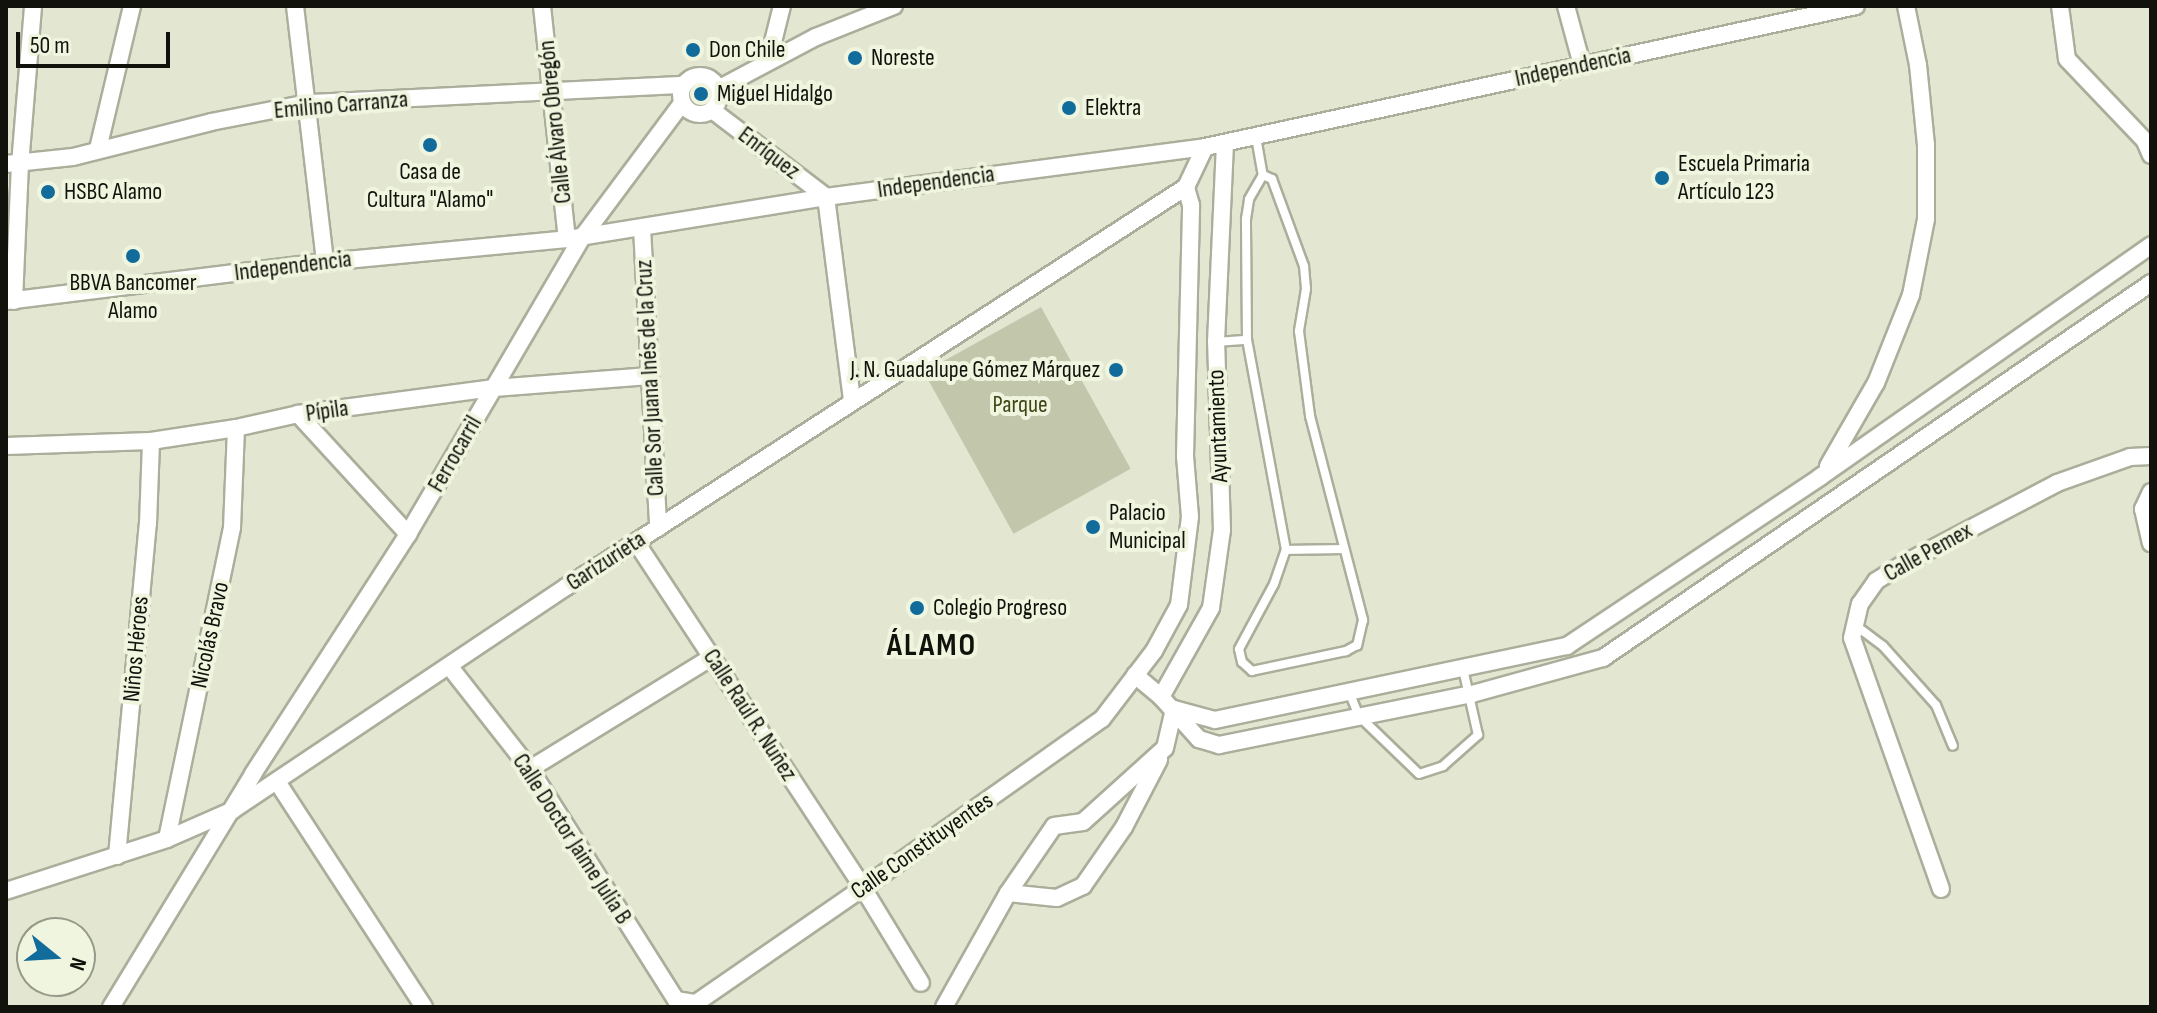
<!DOCTYPE html>
<meta charset="utf-8">
<style>
body{margin:0}
#map{position:relative;width:2157px;height:1013px;overflow:hidden;background:#e3e7d2;font-family:"Sofia Sans Condensed",sans-serif}
div>[style]{position:absolute}
.green>*{inset:0;background:#c2c7ac;transform-origin:0 0}
.roads{filter:drop-shadow(2px 0 #aaae9a) drop-shadow(-2px 0 #aaae9a) drop-shadow(0 2px #aaae9a) drop-shadow(0 -2px #aaae9a)}
.lane>*{height:8px;margin:-4px;padding:0 4px;transform-origin:4px;border-radius:4px;background:#fff}
.street>*{height:16px;margin:-8px;padding:0 8px;transform-origin:8px;border-radius:8px;background:#fff}
.street>.ring{margin:-8px;padding:0;box-sizing:content-box;background:none;border:16px solid #fff;border-radius:50%}
.dots>*{width:22px;height:22px;translate:-50% -50%;box-sizing:border-box;border:4px solid #f0f5df;border-radius:50%}
span{translate:-50% -50%;white-space:nowrap;text-align:center;line-height:1.15;-webkit-text-stroke:8px #f0f5df;paint-order:stroke}
.poi-label{font-size:24px;color:#11120b}
.left{translate:0 -50%;text-align:left}
.right{translate:-100% -50%;text-align:right}
.street-label{font-size:24px;color:#11120b}
.park-label{font-size:24px;color:#3e4414}
.district-label{font-size:32px;color:#11120b;font-weight:700;letter-spacing:2px}
.frame{position:absolute;inset:0;border:8px solid #11120b;pointer-events:none}
.north{position:absolute;left:16px;top:917px;width:80px;height:80px;box-sizing:border-box;background:#f0f5df;border:2px solid #979a8a;border-radius:50%;rotate:108deg;font-size:22px;font-weight:700;line-height:32px;text-align:center;color:#11120b}
.north::after{content:'';display:block;margin:auto;width:28px;height:36px;background:#116b9b;clip-path:polygon(50% 0,100% 100%,50% 72%,0 100%)}
.scale{position:absolute;left:16px;top:32px;width:154px;height:36px;box-sizing:border-box;border:4px solid #11120b;border-top:0;padding-left:10px;font-size:24px;line-height:28px;white-space:nowrap;color:#11120b;-webkit-text-stroke:6px #f0f5df;paint-order:stroke}
</style>
<div id="map">
<div class="green">
<i style="left:1041px;top:307px;width:185px;height:134px;rotate:61deg"></i>
</div>
<div class="roads">
<div class="lane">
<i style="left:1256px;top:137px;width:39px;rotate:80deg"></i>
<i style="left:1263px;top:175px;width:10px;rotate:24deg"></i>
<i style="left:1272px;top:179px;width:93px;rotate:69.8deg"></i>
<i style="left:1304px;top:266px;width:23px;rotate:85deg"></i>
<i style="left:1306px;top:289px;width:43px;rotate:99.5deg"></i>
<i style="left:1299px;top:331px;width:86px;rotate:82.6deg"></i>
<i style="left:1310px;top:416px;width:211px;rotate:75.4deg"></i>
<i style="left:1363px;top:620px;width:26px;rotate:103deg"></i>
<i style="left:1357px;top:645px;width:13px;rotate:151deg"></i>
<i style="left:1346px;top:651px;width:96px;rotate:168deg"></i>
<i style="left:1252px;top:671px;width:13px;rotate:-138deg"></i>
<i style="left:1242px;top:662px;width:13px;rotate:-103deg"></i>
<i style="left:1239px;top:649px;width:74px;rotate:-61.7deg"></i>
<i style="left:1274px;top:584px;width:36px;rotate:-71deg"></i>
<i style="left:1286px;top:550px;width:214px;rotate:-100.5deg"></i>
<i style="left:1247px;top:340px;width:121px;rotate:-90.5deg"></i>
<i style="left:1246px;top:219px;width:20px;rotate:-81deg"></i>
<i style="left:1249px;top:199px;width:28px;rotate:-60deg"></i>
<i style="left:1216px;top:342px;width:31px;rotate:-4deg"></i>
<i style="left:1286px;top:550px;width:55px;rotate:-1deg"></i>
<i style="left:1855px;top:625px;width:35px;rotate:37deg"></i>
<i style="left:1883px;top:646px;width:79px;rotate:48.1deg"></i>
<i style="left:1936px;top:705px;width:44px;rotate:67.5deg"></i>
<i style="left:1350px;top:694px;width:24px;rotate:68deg"></i>
<i style="left:1359px;top:716px;width:83px;rotate:44deg"></i>
<i style="left:1419px;top:774px;width:25px;rotate:-18deg"></i>
<i style="left:1443px;top:766px;width:47px;rotate:-41.5deg"></i>
<i style="left:1478px;top:735px;width:68px;rotate:-102.8deg"></i>
</div>
<div class="street">
<i style="left:295px;top:6px;width:258px;rotate:83.3deg"></i>
<i style="left:542px;top:6px;width:234px;rotate:83.9deg"></i>
<i style="left:1566px;top:6px;width:61px;rotate:74.8deg"></i>
<i style="left:2060px;top:6px;width:53px;rotate:82.5deg"></i>
<i style="left:2067px;top:59px;width:113px;rotate:46.4deg"></i>
<i style="left:2145px;top:141px;width:15px;rotate:67deg"></i>
<i style="left:768px;top:62px;width:58px;rotate:-76deg"></i>
<i class="ring" style="left:681px;top:76px;width:22px;height:22px"></i>
<i style="left:718px;top:89px;width:111px;rotate:-28deg"></i>
<i style="left:816px;top:37px;width:84px;rotate:-21.7deg"></i>
<i style="left:712px;top:110px;width:143px;rotate:37.3deg"></i>
<i style="left:826px;top:197px;width:205px;rotate:82.7deg"></i>
<i style="left:98px;top:149px;width:147px;rotate:-76.6deg"></i>
<i style="left:6px;top:164px;width:67px;rotate:-6deg"></i>
<i style="left:73px;top:157px;width:142px;rotate:-14.2deg"></i>
<i style="left:211px;top:122px;width:100px;rotate:-11deg"></i>
<i style="left:309px;top:103px;width:373px;rotate:-2.8deg"></i>
<i style="left:642px;top:228px;width:300px;rotate:86.9deg"></i>
<i style="left:6px;top:301px;width:321px;rotate:-7deg"></i>
<i style="left:325px;top:262px;width:243px;rotate:-5.4deg"></i>
<i style="left:567px;top:239px;width:262px;rotate:-9.2deg"></i>
<i style="left:826px;top:197px;width:382px;rotate:-7.5deg"></i>
<i style="left:1205px;top:147px;width:666px;rotate:-12.22deg"></i>
<i style="left:14px;top:301px;width:136px;rotate:-87.5deg"></i>
<i style="left:20px;top:165px;width:160px;rotate:-85.3deg"></i>
<i style="left:298px;top:414px;width:163px;rotate:47.5deg"></i>
<i style="left:6px;top:446px;width:145px;rotate:-2deg"></i>
<i style="left:151px;top:441px;width:86px;rotate:-8.7deg"></i>
<i style="left:236px;top:428px;width:64px;rotate:-12.7deg"></i>
<i style="left:298px;top:414px;width:198px;rotate:-7.6deg"></i>
<i style="left:494px;top:388px;width:156px;rotate:-4.4deg"></i>
<i style="left:1828px;top:466px;width:96px;rotate:-60deg"></i>
<i style="left:1876px;top:383px;width:95px;rotate:-68.3deg"></i>
<i style="left:1911px;top:295px;width:77px;rotate:-78.8deg"></i>
<i style="left:1926px;top:219px;width:74px;rotate:-90deg"></i>
<i style="left:1926px;top:145px;width:80px;rotate:-95.7deg"></i>
<i style="left:1918px;top:65px;width:60px;rotate:-101.5deg"></i>
<i style="left:2151px;top:492px;width:19px;rotate:115deg"></i>
<i style="left:2143px;top:509px;width:35px;rotate:77deg"></i>
<i style="left:636px;top:542px;width:414px;rotate:56.7deg"></i>
<i style="left:863px;top:888px;width:111px;rotate:58.6deg"></i>
<i style="left:450px;top:667px;width:130px;rotate:51.9deg"></i>
<i style="left:530px;top:769px;width:273px;rotate:57.7deg"></i>
<i style="left:676px;top:1000px;width:20px;rotate:9deg"></i>
<i style="left:696px;top:1003px;width:203px;rotate:-34.6deg"></i>
<i style="left:863px;top:888px;width:293px;rotate:-35.3deg"></i>
<i style="left:1102px;top:719px;width:86px;rotate:-52.6deg"></i>
<i style="left:1154px;top:651px;width:52px;rotate:-61.5deg"></i>
<i style="left:1179px;top:605px;width:89px;rotate:-82.9deg"></i>
<i style="left:1190px;top:517px;width:61px;rotate:-94.7deg"></i>
<i style="left:1185px;top:456px;width:251px;rotate:-88.6deg"></i>
<i style="left:1191px;top:205px;width:19px;rotate:-106deg"></i>
<i style="left:1186px;top:187px;width:44px;rotate:-64.6deg"></i>
<i style="left:1135px;top:675px;width:34px;rotate:40deg"></i>
<i style="left:1161px;top:697px;width:57px;rotate:47.9deg"></i>
<i style="left:1199px;top:739px;width:21px;rotate:17deg"></i>
<i style="left:1219px;top:745px;width:258px;rotate:-11.4deg"></i>
<i style="left:1472px;top:694px;width:136px;rotate:-15.4deg"></i>
<i style="left:1603px;top:658px;width:664px;rotate:-34.38deg"></i>
<i style="left:1161px;top:697px;width:102px;rotate:-60.7deg"></i>
<i style="left:1211px;top:608px;width:79px;rotate:-82deg"></i>
<i style="left:1222px;top:530px;width:188px;rotate:-91.8deg"></i>
<i style="left:1216px;top:342px;width:199px;rotate:-87.4deg"></i>
<i style="left:1174px;top:709px;width:42px;rotate:15deg"></i>
<i style="left:1215px;top:720px;width:360px;rotate:-11.9deg"></i>
<i style="left:1567px;top:646px;width:304px;rotate:-33.7deg"></i>
<i style="left:1820px;top:477px;width:404px;rotate:-35deg"></i>
<i style="left:530px;top:769px;width:214px;rotate:-31.6deg"></i>
<i style="left:278px;top:783px;width:267px;rotate:56.9deg"></i>
<i style="left:167px;top:839px;width:318px;rotate:-78.2deg"></i>
<i style="left:232px;top:528px;width:100px;rotate:-87.7deg"></i>
<i style="left:117px;top:856px;width:333px;rotate:-84.7deg"></i>
<i style="left:148px;top:524px;width:83px;rotate:-87.9deg"></i>
<i style="left:1941px;top:889px;width:266px;rotate:-109.5deg"></i>
<i style="left:1852px;top:638px;width:35px;rotate:-77deg"></i>
<i style="left:1860px;top:604px;width:28px;rotate:-55deg"></i>
<i style="left:1876px;top:581px;width:32px;rotate:-32deg"></i>
<i style="left:1903px;top:564px;width:174px;rotate:-27.7deg"></i>
<i style="left:2057px;top:483px;width:77px;rotate:-19.6deg"></i>
<i style="left:2130px;top:457px;width:21px;rotate:-3deg"></i>
<i style="left:6px;top:891px;width:169px;rotate:-17.9deg"></i>
<i style="left:167px;top:839px;width:72px;rotate:-23.7deg"></i>
<i style="left:233px;top:810px;width:401px;rotate:-33.8deg"></i>
<i style="left:566px;top:587px;width:738px;rotate:-32.83deg"></i>
<i style="left:1008px;top:893px;width:49px;rotate:5.8deg"></i>
<i style="left:1057px;top:898px;width:29px;rotate:-25deg"></i>
<i style="left:1083px;top:886px;width:72px;rotate:-55.2deg"></i>
<i style="left:1124px;top:827px;width:76px;rotate:-62.4deg"></i>
<i style="left:111px;top:1007px;width:273px;rotate:-58.6deg"></i>
<i style="left:253px;top:774px;width:286px;rotate:-57.1deg"></i>
<i style="left:408px;top:534px;width:346px;rotate:-59.6deg"></i>
<i style="left:583px;top:236px;width:166px;rotate:-53.3deg"></i>
<i style="left:944px;top:1007px;width:131px;rotate:-60.7deg"></i>
<i style="left:1008px;top:893px;width:81px;rotate:-55.5deg"></i>
<i style="left:1054px;top:826px;width:29px;rotate:-8deg"></i>
<i style="left:1083px;top:822px;width:110px;rotate:-42.1deg"></i>
<i style="left:1165px;top:748px;width:40px;rotate:-77deg"></i>
</div>
</div>
<div class="dots">
<i style="left:693px;top:50px;background:#116b9b"></i>
<i style="left:855px;top:58px;background:#116b9b"></i>
<i style="left:701px;top:94px;background:#116b9b"></i>
<i style="left:1069px;top:108px;background:#116b9b"></i>
<i style="left:430px;top:145px;background:#116b9b"></i>
<i style="left:1662px;top:178px;background:#116b9b"></i>
<i style="left:48px;top:192px;background:#116b9b"></i>
<i style="left:133px;top:256px;background:#116b9b"></i>
<i style="left:1116px;top:370px;background:#116b9b"></i>
<i style="left:1093px;top:527px;background:#116b9b"></i>
<i style="left:917px;top:608px;background:#116b9b"></i>
</div>
<div class="poi-label">
<span class="left" style="left:709px;top:50px">Don Chile</span>
<span class="left" style="left:871px;top:58px">Noreste</span>
<span class="left" style="left:717px;top:94px">Miguel Hidalgo</span>
<span class="left" style="left:1085px;top:108px">Elektra</span>
<span class="left" style="left:1678px;top:178px">Escuela Primaria<br>Artículo 123</span>
<span style="left:430px;top:186px">Casa de<br>Cultura "Alamo"</span>
<span class="left" style="left:64px;top:192px">HSBC Alamo</span>
<span style="left:133px;top:297px">BBVA Bancomer<br>Alamo</span>
<span class="right" style="left:1100px;top:370px">J. N. Guadalupe Gómez Márquez</span>
<span class="left" style="left:1109px;top:527px">Palacio<br>Municipal</span>
<span class="left" style="left:933px;top:608px">Colegio Progreso</span>
</div>
<div class="street-label">
<span style="left:1573px;top:67px;rotate:-12deg">Independencia</span>
<span style="left:341px;top:105px;rotate:-5deg">Emilino Carranza</span>
<span style="left:555px;top:122px;rotate:-96deg">Calle Álvaro Obregón</span>
<span style="left:769px;top:153px;rotate:37deg">Enríquez</span>
<span style="left:936px;top:182px;rotate:-8deg">Independencia</span>
<span style="left:293px;top:266px;rotate:-7deg">Independencia</span>
<span style="left:650px;top:378px;rotate:-93deg">Calle Sor Juana Inés de la Cruz</span>
<span style="left:327px;top:411px;rotate:-8deg">Pípila</span>
<span style="left:1218px;top:426px;rotate:-92deg">Ayuntamiento</span>
<span style="left:455px;top:454px;rotate:-60deg">Ferrocarril</span>
<span style="left:1928px;top:552px;rotate:-29deg">Calle Pemex</span>
<span style="left:606px;top:561px;rotate:-33deg">Garizurieta</span>
<span style="left:210px;top:635px;rotate:-78deg">Nicolás Bravo</span>
<span style="left:136px;top:649px;rotate:-85deg">Niños Héroes</span>
<span style="left:750px;top:715px;rotate:57deg">Calle Raúl R. Nuñez</span>
<span style="left:572px;top:839px;rotate:57deg">Calle Doctor Jaime Julia B</span>
<span style="left:922px;top:846px;rotate:-35deg">Calle Constituyentes</span>
</div>
<div class="park-label">
<span style="left:1020px;top:405px">Parque</span>
</div>
<div class="district-label">
<span style="left:932px;top:646px">ÁLAMO</span>
</div>
<div class="frame"></div>
<div class="north">N</div>
<div class="scale">50 m</div>
</div>
